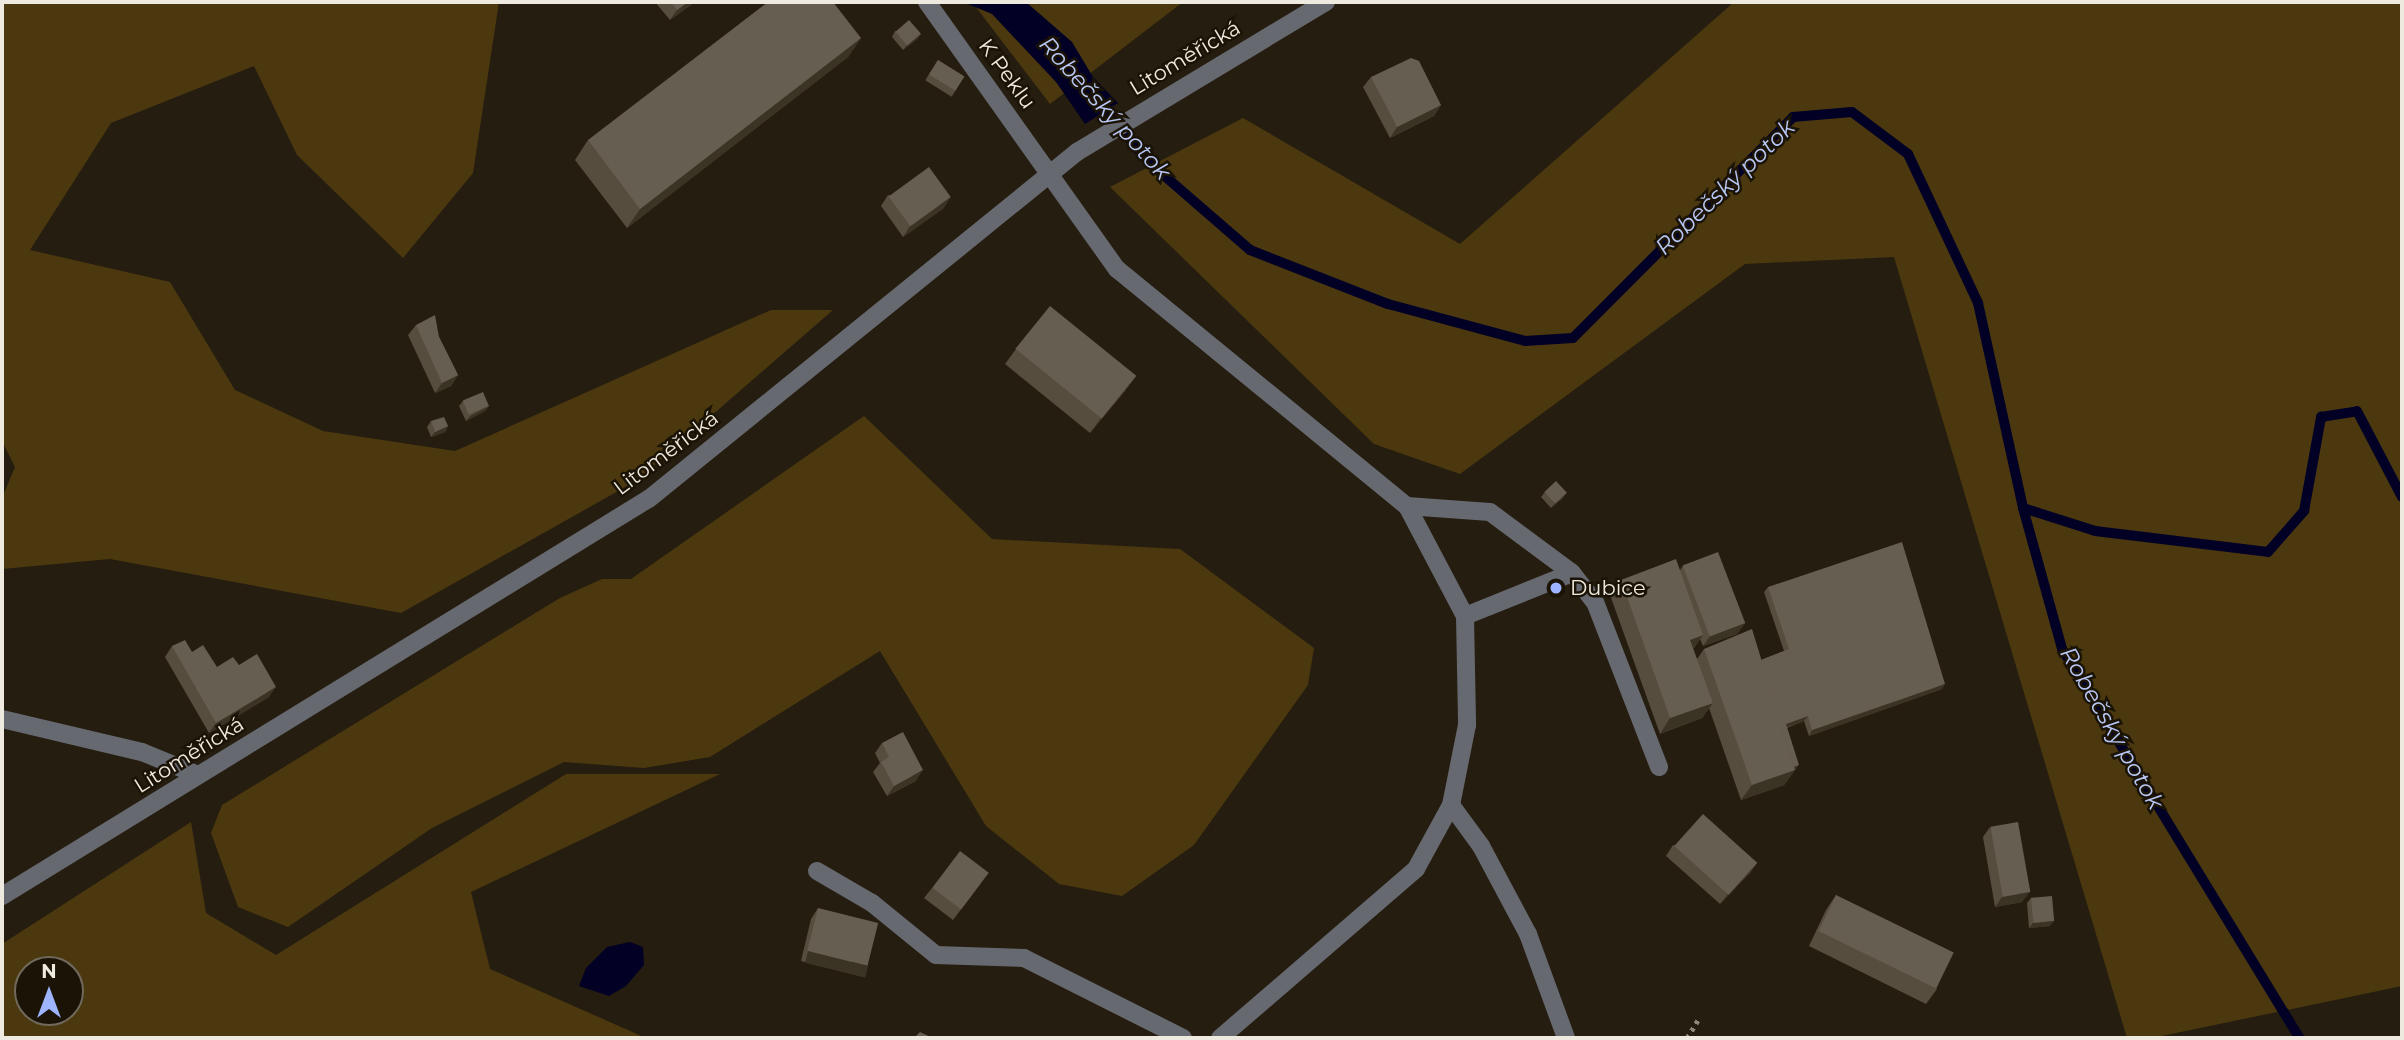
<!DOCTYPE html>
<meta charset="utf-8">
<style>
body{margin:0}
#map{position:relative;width:2404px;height:1040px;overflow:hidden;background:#251d0f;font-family:Montserrat,sans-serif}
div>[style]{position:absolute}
.green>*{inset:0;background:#4c380f}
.water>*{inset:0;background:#020025}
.stream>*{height:10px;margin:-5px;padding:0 5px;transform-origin:5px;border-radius:5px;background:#020025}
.path>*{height:4.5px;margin-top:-2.25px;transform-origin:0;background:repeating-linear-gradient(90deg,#8d877b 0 3.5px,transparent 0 8.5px)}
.minor>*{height:18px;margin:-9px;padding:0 9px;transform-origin:9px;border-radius:9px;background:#676971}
.wall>*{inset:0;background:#564d3e;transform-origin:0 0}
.shaded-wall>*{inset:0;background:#3b3324;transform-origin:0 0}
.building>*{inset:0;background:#665e50;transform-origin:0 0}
.dots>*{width:19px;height:19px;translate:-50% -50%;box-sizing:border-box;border:4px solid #1b1406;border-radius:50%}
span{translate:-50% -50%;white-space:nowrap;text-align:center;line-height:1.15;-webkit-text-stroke:5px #1b1406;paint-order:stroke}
.street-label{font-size:21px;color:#efeae0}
.poi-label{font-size:21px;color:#efeae0}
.left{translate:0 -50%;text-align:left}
.water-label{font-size:23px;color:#b8c7f5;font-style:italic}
.frame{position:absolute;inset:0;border:4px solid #efeae0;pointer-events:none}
.north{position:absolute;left:14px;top:956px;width:70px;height:70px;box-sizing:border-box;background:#1b1406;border:2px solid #706a5d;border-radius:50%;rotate:0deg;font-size:19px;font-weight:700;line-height:28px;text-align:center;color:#efeae0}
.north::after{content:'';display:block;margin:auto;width:24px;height:32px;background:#9eb4fd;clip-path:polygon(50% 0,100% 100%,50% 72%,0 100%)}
</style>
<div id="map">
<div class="green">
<i style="clip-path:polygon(2px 2px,499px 2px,473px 173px,403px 258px,297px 155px,254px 66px,111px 123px,30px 250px,170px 282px,235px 390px,323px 431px,455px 451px,771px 310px,833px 310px,636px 481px,401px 613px,110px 559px,2px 569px,2px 498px,15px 467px,2px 441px)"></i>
<i style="clip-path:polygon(972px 2px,1183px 2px,1050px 104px)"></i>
<i style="clip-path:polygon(1734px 2px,2402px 2px,2402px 986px,2152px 1038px,2127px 1038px,1894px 257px,1745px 264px,1460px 474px,1374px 444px,1110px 187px,1243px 118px,1460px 244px)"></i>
<i style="clip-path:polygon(864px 416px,992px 539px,1180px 549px,1314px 648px,1308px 685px,1194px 845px,1122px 896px,1059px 884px,986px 826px,880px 651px,710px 757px,644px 768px,564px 762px,432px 828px,288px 927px,238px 907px,211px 833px,222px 805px,560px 598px,602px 579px,631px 579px)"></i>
<i style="clip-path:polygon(evenodd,566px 774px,720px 774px,471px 892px,490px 969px,646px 1038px,2px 1038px,2px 944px,191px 822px,206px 913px,276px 955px,566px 774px,70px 970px,70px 1012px,28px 1012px,28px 970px,70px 970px)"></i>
</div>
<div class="water">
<i style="clip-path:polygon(963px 2px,1026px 2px,1072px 42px,1093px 77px,1118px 103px,1085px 124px,1056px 82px,992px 14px)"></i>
<i style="clip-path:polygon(630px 942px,643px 947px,644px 965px,626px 986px,609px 996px,579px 986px,586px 968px,607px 947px)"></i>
</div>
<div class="stream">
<i style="left:1096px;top:101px;width:85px;rotate:48.8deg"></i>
<i style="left:1152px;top:165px;width:130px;rotate:40.9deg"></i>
<i style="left:1250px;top:250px;width:148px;rotate:21.4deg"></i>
<i style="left:1388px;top:304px;width:142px;rotate:15.1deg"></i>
<i style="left:1525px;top:341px;width:48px;rotate:-3.6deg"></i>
<i style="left:1573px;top:338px;width:312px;rotate:-45.1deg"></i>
<i style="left:1793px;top:117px;width:59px;rotate:-4.8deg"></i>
<i style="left:1852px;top:112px;width:70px;rotate:36.9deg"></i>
<i style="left:1908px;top:154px;width:165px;rotate:64.8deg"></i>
<i style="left:1978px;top:303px;width:210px;rotate:77.6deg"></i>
<i style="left:2023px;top:508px;width:146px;rotate:74.5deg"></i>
<i style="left:2062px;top:649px;width:456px;rotate:58.6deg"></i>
<i style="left:2023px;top:508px;width:76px;rotate:17.7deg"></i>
<i style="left:2095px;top:531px;width:174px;rotate:6.9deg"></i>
<i style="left:2268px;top:552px;width:55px;rotate:-48.7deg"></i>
<i style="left:2304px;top:511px;width:96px;rotate:-79.7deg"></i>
<i style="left:2321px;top:417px;width:36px;rotate:-9deg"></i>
<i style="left:2357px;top:411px;width:97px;rotate:62.4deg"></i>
</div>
<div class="path">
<i style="left:1687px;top:1038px;width:23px;rotate:-59deg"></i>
</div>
<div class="minor">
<i style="left:927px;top:2px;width:328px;rotate:54.6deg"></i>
<i style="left:1117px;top:269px;width:375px;rotate:39.3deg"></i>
<i style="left:1407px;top:506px;width:124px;rotate:62.2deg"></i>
<i style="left:1465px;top:616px;width:109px;rotate:88.9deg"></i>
<i style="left:1467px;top:725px;width:82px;rotate:101.3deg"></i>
<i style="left:1451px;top:805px;width:73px;rotate:118.7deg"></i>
<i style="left:1416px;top:869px;width:259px;rotate:139.2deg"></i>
<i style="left:1407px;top:506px;width:83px;rotate:4.1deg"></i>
<i style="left:1490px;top:512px;width:102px;rotate:36.6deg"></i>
<i style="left:1572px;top:573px;width:37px;rotate:52deg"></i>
<i style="left:1595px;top:602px;width:177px;rotate:68.8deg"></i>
<i style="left:1465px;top:616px;width:115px;rotate:-21.9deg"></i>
<i style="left:2px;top:719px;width:144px;rotate:13.3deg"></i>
<i style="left:142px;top:752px;width:61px;rotate:22.3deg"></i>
<i style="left:1451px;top:805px;width:51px;rotate:53.8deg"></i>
<i style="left:1481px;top:846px;width:100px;rotate:61.9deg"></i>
<i style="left:1528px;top:934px;width:111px;rotate:69.9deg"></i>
<i style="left:817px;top:871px;width:64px;rotate:30.2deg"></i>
<i style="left:872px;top:903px;width:82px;rotate:39.1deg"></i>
<i style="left:936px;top:955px;width:88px;rotate:2deg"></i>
<i style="left:1024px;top:958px;width:178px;rotate:26.7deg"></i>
<i style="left:2px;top:896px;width:760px;rotate:-31.56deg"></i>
<i style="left:650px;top:498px;width:550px;rotate:-39.02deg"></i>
<i style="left:1077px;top:152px;width:291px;rotate:-31.1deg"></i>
</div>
<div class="wall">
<i style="clip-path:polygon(655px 2px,695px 2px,670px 20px)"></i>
<i style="clip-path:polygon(895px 31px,921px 34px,917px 39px,903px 50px,892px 37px)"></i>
<i style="clip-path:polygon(861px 38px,848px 57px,627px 228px,575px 160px,588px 140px)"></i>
<i style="left:938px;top:60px;width:31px;height:24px;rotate:32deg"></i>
<i style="clip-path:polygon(1371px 77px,1441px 105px,1434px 116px,1390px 138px,1363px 87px)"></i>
<i style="clip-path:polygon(888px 195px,944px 208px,903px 237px,881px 206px)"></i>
<i style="clip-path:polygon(416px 325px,439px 337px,458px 375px,451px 386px,435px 393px,408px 335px)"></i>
<i style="clip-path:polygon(1016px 349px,1136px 376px,1125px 391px,1090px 433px,1005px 364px)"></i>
<i style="clip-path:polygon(463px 401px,489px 406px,485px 411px,466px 421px,459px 406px)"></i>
<i style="clip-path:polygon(431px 421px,448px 426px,445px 432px,431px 437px,427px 427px)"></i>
<i style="clip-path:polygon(1545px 492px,1563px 498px,1551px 508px,1541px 497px)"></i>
<i style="clip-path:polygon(1683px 566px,1745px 623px,1737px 634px,1703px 646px,1700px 639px,1693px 649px,1697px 659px,1704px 649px,1761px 660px,1784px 651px,1764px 592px,1768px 587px,1942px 689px,1809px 736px,1804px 721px,1787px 728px,1795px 770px,1794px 771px,1784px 785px,1741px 800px,1709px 708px,1702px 718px,1660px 734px,1610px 595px,1621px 580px,1680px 570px)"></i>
<i style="clip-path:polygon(172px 646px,192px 652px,217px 667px,239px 665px,269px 697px,209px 733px,165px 657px)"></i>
<i style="clip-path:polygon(882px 743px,916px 781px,887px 796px,873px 772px,880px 763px,875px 753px)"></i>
<i style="clip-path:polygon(1990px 827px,2022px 902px,1995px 907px,1983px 837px)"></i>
<i style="clip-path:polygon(1673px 845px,1757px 863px,1750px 873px,1720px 904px,1666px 856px)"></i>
<i style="clip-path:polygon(981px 883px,953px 920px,924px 898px,932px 888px)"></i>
<i style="clip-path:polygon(1836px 895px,1937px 989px,1926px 1004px,1809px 946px,1826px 910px)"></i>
<i style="clip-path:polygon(2031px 898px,2050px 926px,2029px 928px,2027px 903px)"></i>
<i style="clip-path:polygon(818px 908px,861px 976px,801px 961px,811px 919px)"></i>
</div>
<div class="shaded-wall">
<i style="clip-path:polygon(688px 2px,695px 2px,670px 20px,677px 10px)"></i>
<i style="clip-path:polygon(921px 34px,917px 39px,903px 50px,907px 45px)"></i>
<i style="clip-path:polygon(861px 38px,848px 57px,627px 228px,640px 209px)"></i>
<i style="clip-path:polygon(1441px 105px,1434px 116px,1390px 138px,1397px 127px)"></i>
<i style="clip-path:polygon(951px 197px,944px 208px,903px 237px,910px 226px)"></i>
<i style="clip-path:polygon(458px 375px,451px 386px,435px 393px,442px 383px)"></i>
<i style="clip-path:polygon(1136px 376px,1125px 391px,1090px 433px,1101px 418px)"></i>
<i style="clip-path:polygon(489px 406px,485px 411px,466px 421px,470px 416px)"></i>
<i style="clip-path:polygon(448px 426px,445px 432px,431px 437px,435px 432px)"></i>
<i style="clip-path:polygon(1567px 493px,1563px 498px,1551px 508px,1555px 503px)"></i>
<i style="clip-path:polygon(1745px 623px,1737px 634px,1703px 646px,1710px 636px)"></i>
<i style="clip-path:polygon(1703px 635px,1693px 650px,1690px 640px)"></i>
<i style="clip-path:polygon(1945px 684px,1942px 689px,1809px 736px,1812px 730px)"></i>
<i style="clip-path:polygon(276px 687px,269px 697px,209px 733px,216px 723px)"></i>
<i style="clip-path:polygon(1713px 703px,1702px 718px,1660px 734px,1670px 718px)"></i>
<i style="clip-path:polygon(1808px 716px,1804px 721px,1782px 729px,1786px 724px)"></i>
<i style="clip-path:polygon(1799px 765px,1784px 785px,1741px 800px,1752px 785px,1785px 769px)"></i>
<i style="clip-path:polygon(923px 770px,916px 781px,887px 796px,894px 786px)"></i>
<i style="clip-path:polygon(1757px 863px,1750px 873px,1720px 904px,1728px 894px)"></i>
<i style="clip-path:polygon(2030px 892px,2022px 902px,1995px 907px,2002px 897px)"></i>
<i style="clip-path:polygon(2054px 921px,2050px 926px,2029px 928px,2033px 923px)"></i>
<i style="left:808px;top:951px;width:62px;height:12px;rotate:14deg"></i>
</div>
<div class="building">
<i style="clip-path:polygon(671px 2px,688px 2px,677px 10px)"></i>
<i style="clip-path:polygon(768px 2px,833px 2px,861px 38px,640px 209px,588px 140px)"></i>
<i style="left:909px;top:20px;width:18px;height:18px;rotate:49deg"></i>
<i style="clip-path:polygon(1411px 58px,1419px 61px,1441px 105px,1397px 127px,1371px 77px)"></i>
<i style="left:938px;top:60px;width:31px;height:17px;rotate:32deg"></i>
<i style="left:929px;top:167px;width:37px;height:50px;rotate:54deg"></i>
<i style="left:1050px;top:306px;width:111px;height:55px;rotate:39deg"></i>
<i style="clip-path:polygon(435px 315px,439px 337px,458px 375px,442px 383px,416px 325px)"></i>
<i style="left:483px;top:392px;width:15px;height:22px;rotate:67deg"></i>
<i style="clip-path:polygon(444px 417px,448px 426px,435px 432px,431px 421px)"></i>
<i style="left:1556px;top:481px;width:16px;height:16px;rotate:47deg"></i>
<i style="clip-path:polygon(1902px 542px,1945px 684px,1812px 730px,1808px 716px,1786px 724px,1799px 765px,1794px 767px,1761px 660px,1789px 649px,1768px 587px)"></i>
<i style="left:1718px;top:552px;width:76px;height:38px;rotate:69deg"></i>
<i style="clip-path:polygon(1676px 559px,1703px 635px,1690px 640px,1713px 703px,1670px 718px,1621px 580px)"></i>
<i style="clip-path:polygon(1752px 629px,1795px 770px,1752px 785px,1704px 649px)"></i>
<i style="clip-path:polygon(185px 640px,192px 652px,203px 645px,217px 667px,233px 657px,239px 665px,257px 654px,276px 687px,216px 723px,172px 646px)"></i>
<i style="clip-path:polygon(903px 732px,923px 770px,894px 786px,881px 762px,889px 757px,882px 743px)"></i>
<i style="left:1703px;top:814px;width:73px;height:43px;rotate:42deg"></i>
<i style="left:2018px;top:822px;width:71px;height:28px;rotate:80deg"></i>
<i style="left:960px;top:851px;width:36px;height:46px;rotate:37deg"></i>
<i style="left:1836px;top:895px;width:131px;height:40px;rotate:26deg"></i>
<i style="left:2052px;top:896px;width:25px;height:21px;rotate:85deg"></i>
<i style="left:818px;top:908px;width:62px;height:44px;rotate:14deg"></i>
<i style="clip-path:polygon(920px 1032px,933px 1038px,914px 1038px)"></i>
</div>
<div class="dots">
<i style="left:1556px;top:588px;background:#9eb4fd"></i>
</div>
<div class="street-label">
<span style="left:1185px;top:58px;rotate:-31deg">Litoměřická</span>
<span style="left:1007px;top:74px;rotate:54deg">K Peklu</span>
<span style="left:666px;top:453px;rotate:-37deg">Litoměřická</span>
<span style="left:189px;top:755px;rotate:-32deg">Litoměřická</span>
</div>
<div class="poi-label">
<span class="left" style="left:1570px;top:588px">Dubice</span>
</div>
<div class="water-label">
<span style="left:1105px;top:108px;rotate:48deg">Robečský potok</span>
<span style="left:1725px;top:187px;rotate:-44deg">Robečský potok</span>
<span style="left:2112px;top:728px;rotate:60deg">Robečský potok</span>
</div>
<div class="frame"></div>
<div class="north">N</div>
</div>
